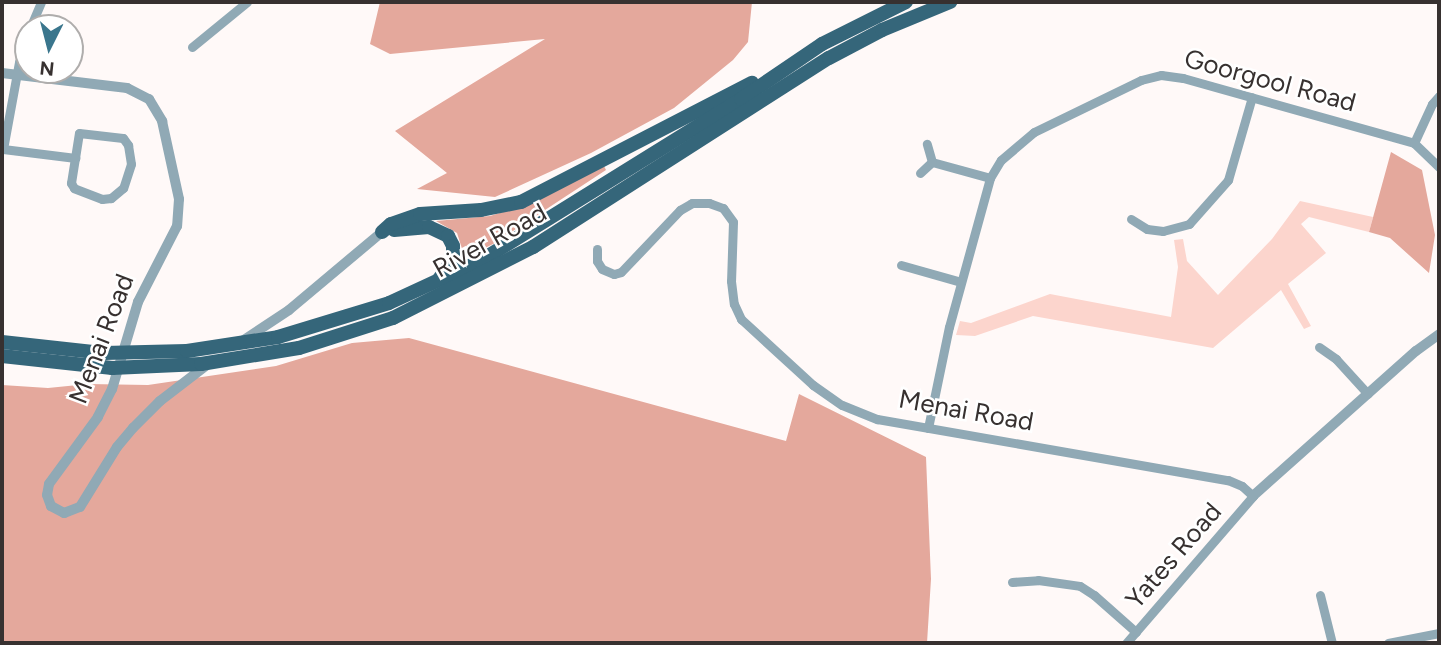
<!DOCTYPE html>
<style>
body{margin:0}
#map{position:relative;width:1441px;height:645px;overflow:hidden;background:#fff9f8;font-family:Figtree,sans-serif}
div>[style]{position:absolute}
.green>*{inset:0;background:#fcd5cd}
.forest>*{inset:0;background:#e4a89c}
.minor>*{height:9px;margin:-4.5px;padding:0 4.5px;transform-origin:4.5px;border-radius:4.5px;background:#90a9b5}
.tertiary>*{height:10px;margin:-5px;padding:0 5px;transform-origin:5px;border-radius:5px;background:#90a9b5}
.primary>*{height:14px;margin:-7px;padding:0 7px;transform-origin:7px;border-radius:7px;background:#35667a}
span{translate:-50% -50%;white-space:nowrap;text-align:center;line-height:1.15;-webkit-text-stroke:5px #fff;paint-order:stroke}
.street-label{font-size:26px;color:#373130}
.frame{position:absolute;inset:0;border:4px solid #373130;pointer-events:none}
.north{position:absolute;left:14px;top:14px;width:70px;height:70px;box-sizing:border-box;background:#fff;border:2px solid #afadac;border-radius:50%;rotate:186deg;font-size:19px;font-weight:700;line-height:28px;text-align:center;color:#373130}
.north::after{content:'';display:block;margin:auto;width:24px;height:32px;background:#3a768d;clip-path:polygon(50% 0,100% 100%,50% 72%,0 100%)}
</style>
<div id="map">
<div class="green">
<i style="clip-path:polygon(1300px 201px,1373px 217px,1369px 232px,1309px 217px,1301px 224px,1326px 253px,1288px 284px,1311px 326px,1304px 329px,1281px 290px,1213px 348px,1033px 316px,975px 336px,956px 335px,960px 321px,971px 323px,1050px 294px,1171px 317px,1178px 267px,1174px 240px,1183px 239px,1187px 261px,1218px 295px,1272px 239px)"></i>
</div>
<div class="forest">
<i style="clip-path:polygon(380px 2px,752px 2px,748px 42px,733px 60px,674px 108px,591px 153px,495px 197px,417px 189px,447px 173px,395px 131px,545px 39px,390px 54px,370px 44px)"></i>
<i style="clip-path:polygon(1391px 152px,1422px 170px,1435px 235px,1429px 273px,1390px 238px,1369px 232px)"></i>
<i style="clip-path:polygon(604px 166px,606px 170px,493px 244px,465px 258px,457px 233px,436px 221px,490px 216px,531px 203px)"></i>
<i style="clip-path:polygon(409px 338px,786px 441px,799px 394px,926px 457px,931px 579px,927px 643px,2px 643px,2px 385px,48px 388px,88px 384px,148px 385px,276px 366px,352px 343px)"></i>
</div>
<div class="minor">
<i style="left:30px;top:28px;width:28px;rotate:-67deg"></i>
<i style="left:28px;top:33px;width:30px;rotate:107deg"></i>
<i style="left:19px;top:62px;width:88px;rotate:100.4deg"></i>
<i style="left:3px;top:149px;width:73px;rotate:7.1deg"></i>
<i style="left:75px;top:158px;width:25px;rotate:-81deg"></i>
<i style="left:79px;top:133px;width:44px;rotate:6.5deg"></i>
<i style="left:123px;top:138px;width:9px;rotate:54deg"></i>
<i style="left:128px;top:145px;width:19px;rotate:81deg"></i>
<i style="left:131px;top:164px;width:25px;rotate:108deg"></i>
<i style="left:123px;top:188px;width:16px;rotate:140deg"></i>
<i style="left:111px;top:198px;width:9px;rotate:174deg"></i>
<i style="left:102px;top:199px;width:30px;rotate:-159deg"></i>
<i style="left:74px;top:188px;width:6px;rotate:-121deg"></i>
<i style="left:71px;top:183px;width:25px;rotate:-81deg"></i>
<i style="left:192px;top:47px;width:71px;rotate:-39.3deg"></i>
<i style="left:1414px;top:143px;width:43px;rotate:-65.2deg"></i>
<i style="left:1432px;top:104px;width:11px;rotate:-49deg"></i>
<i style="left:932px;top:162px;width:60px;rotate:15.4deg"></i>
<i style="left:920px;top:173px;width:16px;rotate:-43deg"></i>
<i style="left:932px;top:162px;width:19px;rotate:-106deg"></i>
<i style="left:1131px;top:219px;width:19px;rotate:32deg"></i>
<i style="left:1147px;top:229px;width:16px;rotate:7deg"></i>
<i style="left:1163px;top:231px;width:27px;rotate:-15deg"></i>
<i style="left:1189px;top:224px;width:59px;rotate:-48.4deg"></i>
<i style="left:1228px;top:180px;width:86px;rotate:-73.9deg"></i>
<i style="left:597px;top:249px;width:12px;rotate:90deg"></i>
<i style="left:597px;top:261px;width:9px;rotate:58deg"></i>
<i style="left:602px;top:269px;width:13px;rotate:23deg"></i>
<i style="left:614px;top:274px;width:7px;rotate:-16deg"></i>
<i style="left:621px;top:272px;width:86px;rotate:-46.4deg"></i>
<i style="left:680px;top:210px;width:14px;rotate:-30deg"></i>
<i style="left:692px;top:203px;width:17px"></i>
<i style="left:709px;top:203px;width:15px;rotate:20deg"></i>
<i style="left:723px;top:208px;width:17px;rotate:54deg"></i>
<i style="left:733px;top:222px;width:59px;rotate:91.9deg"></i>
<i style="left:731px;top:281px;width:23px;rotate:83deg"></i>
<i style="left:734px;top:304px;width:17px;rotate:65deg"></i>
<i style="left:741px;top:319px;width:98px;rotate:42.5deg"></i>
<i style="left:813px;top:385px;width:35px;rotate:35deg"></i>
<i style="left:842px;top:405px;width:38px;rotate:22deg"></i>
<i style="left:877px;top:419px;width:356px;rotate:9.9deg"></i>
<i style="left:1228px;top:480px;width:15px;rotate:23deg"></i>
<i style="left:1242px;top:486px;width:15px;rotate:42deg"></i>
<i style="left:1253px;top:496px;width:194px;rotate:130.8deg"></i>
<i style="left:901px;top:265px;width:62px;rotate:15.8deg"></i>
<i style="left:1319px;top:347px;width:21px;rotate:35deg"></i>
<i style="left:1336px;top:359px;width:47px;rotate:47.6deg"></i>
<i style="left:928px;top:428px;width:103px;rotate:-78.3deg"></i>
<i style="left:949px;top:327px;width:155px;rotate:-74.6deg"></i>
<i style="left:990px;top:178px;width:21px;rotate:-59deg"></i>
<i style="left:1001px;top:160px;width:43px;rotate:-40.3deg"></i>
<i style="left:1034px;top:132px;width:119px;rotate:-25.9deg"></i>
<i style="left:1141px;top:80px;width:21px;rotate:-14deg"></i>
<i style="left:1161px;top:75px;width:22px;rotate:8deg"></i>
<i style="left:1183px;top:78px;width:240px;rotate:15.7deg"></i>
<i style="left:1414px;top:143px;width:35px;rotate:44deg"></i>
<i style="left:1012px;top:582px;width:26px;rotate:-4deg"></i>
<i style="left:1038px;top:580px;width:42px;rotate:8.1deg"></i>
<i style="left:1080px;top:586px;width:17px;rotate:33deg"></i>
<i style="left:1094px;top:595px;width:56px;rotate:41.4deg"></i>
<i style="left:1320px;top:595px;width:49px;rotate:76deg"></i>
<i style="left:1388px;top:643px;width:52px;rotate:-11.1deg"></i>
</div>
<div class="tertiary">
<i style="left:2px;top:73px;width:126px;rotate:6.8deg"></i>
<i style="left:127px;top:88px;width:25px;rotate:27deg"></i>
<i style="left:149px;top:99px;width:26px;rotate:59deg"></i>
<i style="left:162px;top:121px;width:80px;rotate:77.7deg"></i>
<i style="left:179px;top:199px;width:27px;rotate:94deg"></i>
<i style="left:177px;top:226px;width:85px;rotate:117.2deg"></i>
<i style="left:138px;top:302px;width:91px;rotate:106.6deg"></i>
<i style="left:112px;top:389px;width:31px;rotate:117deg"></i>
<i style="left:98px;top:417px;width:83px;rotate:126.2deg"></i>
<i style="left:49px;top:484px;width:11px;rotate:100deg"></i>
<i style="left:47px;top:495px;width:12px;rotate:70deg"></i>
<i style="left:51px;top:506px;width:15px;rotate:28deg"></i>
<i style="left:64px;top:513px;width:17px;rotate:-21deg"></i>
<i style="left:80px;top:507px;width:70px;rotate:-58.3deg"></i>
<i style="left:117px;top:447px;width:25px;rotate:-50deg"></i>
<i style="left:133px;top:428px;width:38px;rotate:-45deg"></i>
<i style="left:160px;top:401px;width:59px;rotate:-37.5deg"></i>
<i style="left:244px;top:340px;width:54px;rotate:-33.7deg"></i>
<i style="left:289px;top:310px;width:121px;rotate:-40deg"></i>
<i style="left:1253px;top:496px;width:218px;rotate:-41.7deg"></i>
<i style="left:1416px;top:351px;width:29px;rotate:-36deg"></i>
</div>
<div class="primary">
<i style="left:394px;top:230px;width:35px;rotate:-5deg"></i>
<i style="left:429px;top:227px;width:21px;rotate:25deg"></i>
<i style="left:448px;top:236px;width:11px;rotate:63deg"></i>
<i style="left:453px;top:246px;width:13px;rotate:90deg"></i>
<i style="left:453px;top:259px;width:24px;rotate:125deg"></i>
<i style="left:382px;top:232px;width:12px;rotate:-42deg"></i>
<i style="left:391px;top:224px;width:31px;rotate:-19deg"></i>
<i style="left:420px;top:214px;width:61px;rotate:-3.8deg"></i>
<i style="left:481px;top:210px;width:41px;rotate:-11.3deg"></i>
<i style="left:521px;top:202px;width:260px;rotate:-27.3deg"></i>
<i style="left:2px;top:342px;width:103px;rotate:6.2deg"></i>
<i style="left:104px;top:353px;width:83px;rotate:-1.4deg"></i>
<i style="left:187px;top:351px;width:92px;rotate:-8.7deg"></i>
<i style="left:278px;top:337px;width:116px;rotate:-17deg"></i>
<i style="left:389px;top:303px;width:100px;rotate:-24.8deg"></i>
<i style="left:480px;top:261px;width:307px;rotate:-31.8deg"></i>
<i style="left:741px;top:99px;width:98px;rotate:-34.2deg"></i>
<i style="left:822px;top:44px;width:94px;rotate:-26.6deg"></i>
<i style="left:2px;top:356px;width:111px;rotate:6.2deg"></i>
<i style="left:112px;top:368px;width:89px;rotate:-2.6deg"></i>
<i style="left:201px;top:364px;width:99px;rotate:-9.3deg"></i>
<i style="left:299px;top:348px;width:99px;rotate:-17.7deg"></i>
<i style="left:393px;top:318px;width:157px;rotate:-26.9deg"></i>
<i style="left:533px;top:247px;width:351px;rotate:-32.6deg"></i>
<i style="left:829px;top:58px;width:60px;rotate:-27.8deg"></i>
<i style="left:882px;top:30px;width:74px;rotate:-22.4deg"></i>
</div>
<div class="street-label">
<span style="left:1270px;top:81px;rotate:15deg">Goorgool Road</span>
<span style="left:490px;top:241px;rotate:-29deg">River Road</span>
<span style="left:102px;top:339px;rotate:-69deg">Menai Road</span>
<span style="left:966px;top:411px;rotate:10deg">Menai Road</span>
<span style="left:1174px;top:556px;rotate:-49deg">Yates Road</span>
</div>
<div class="frame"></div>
<div class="north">N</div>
</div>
